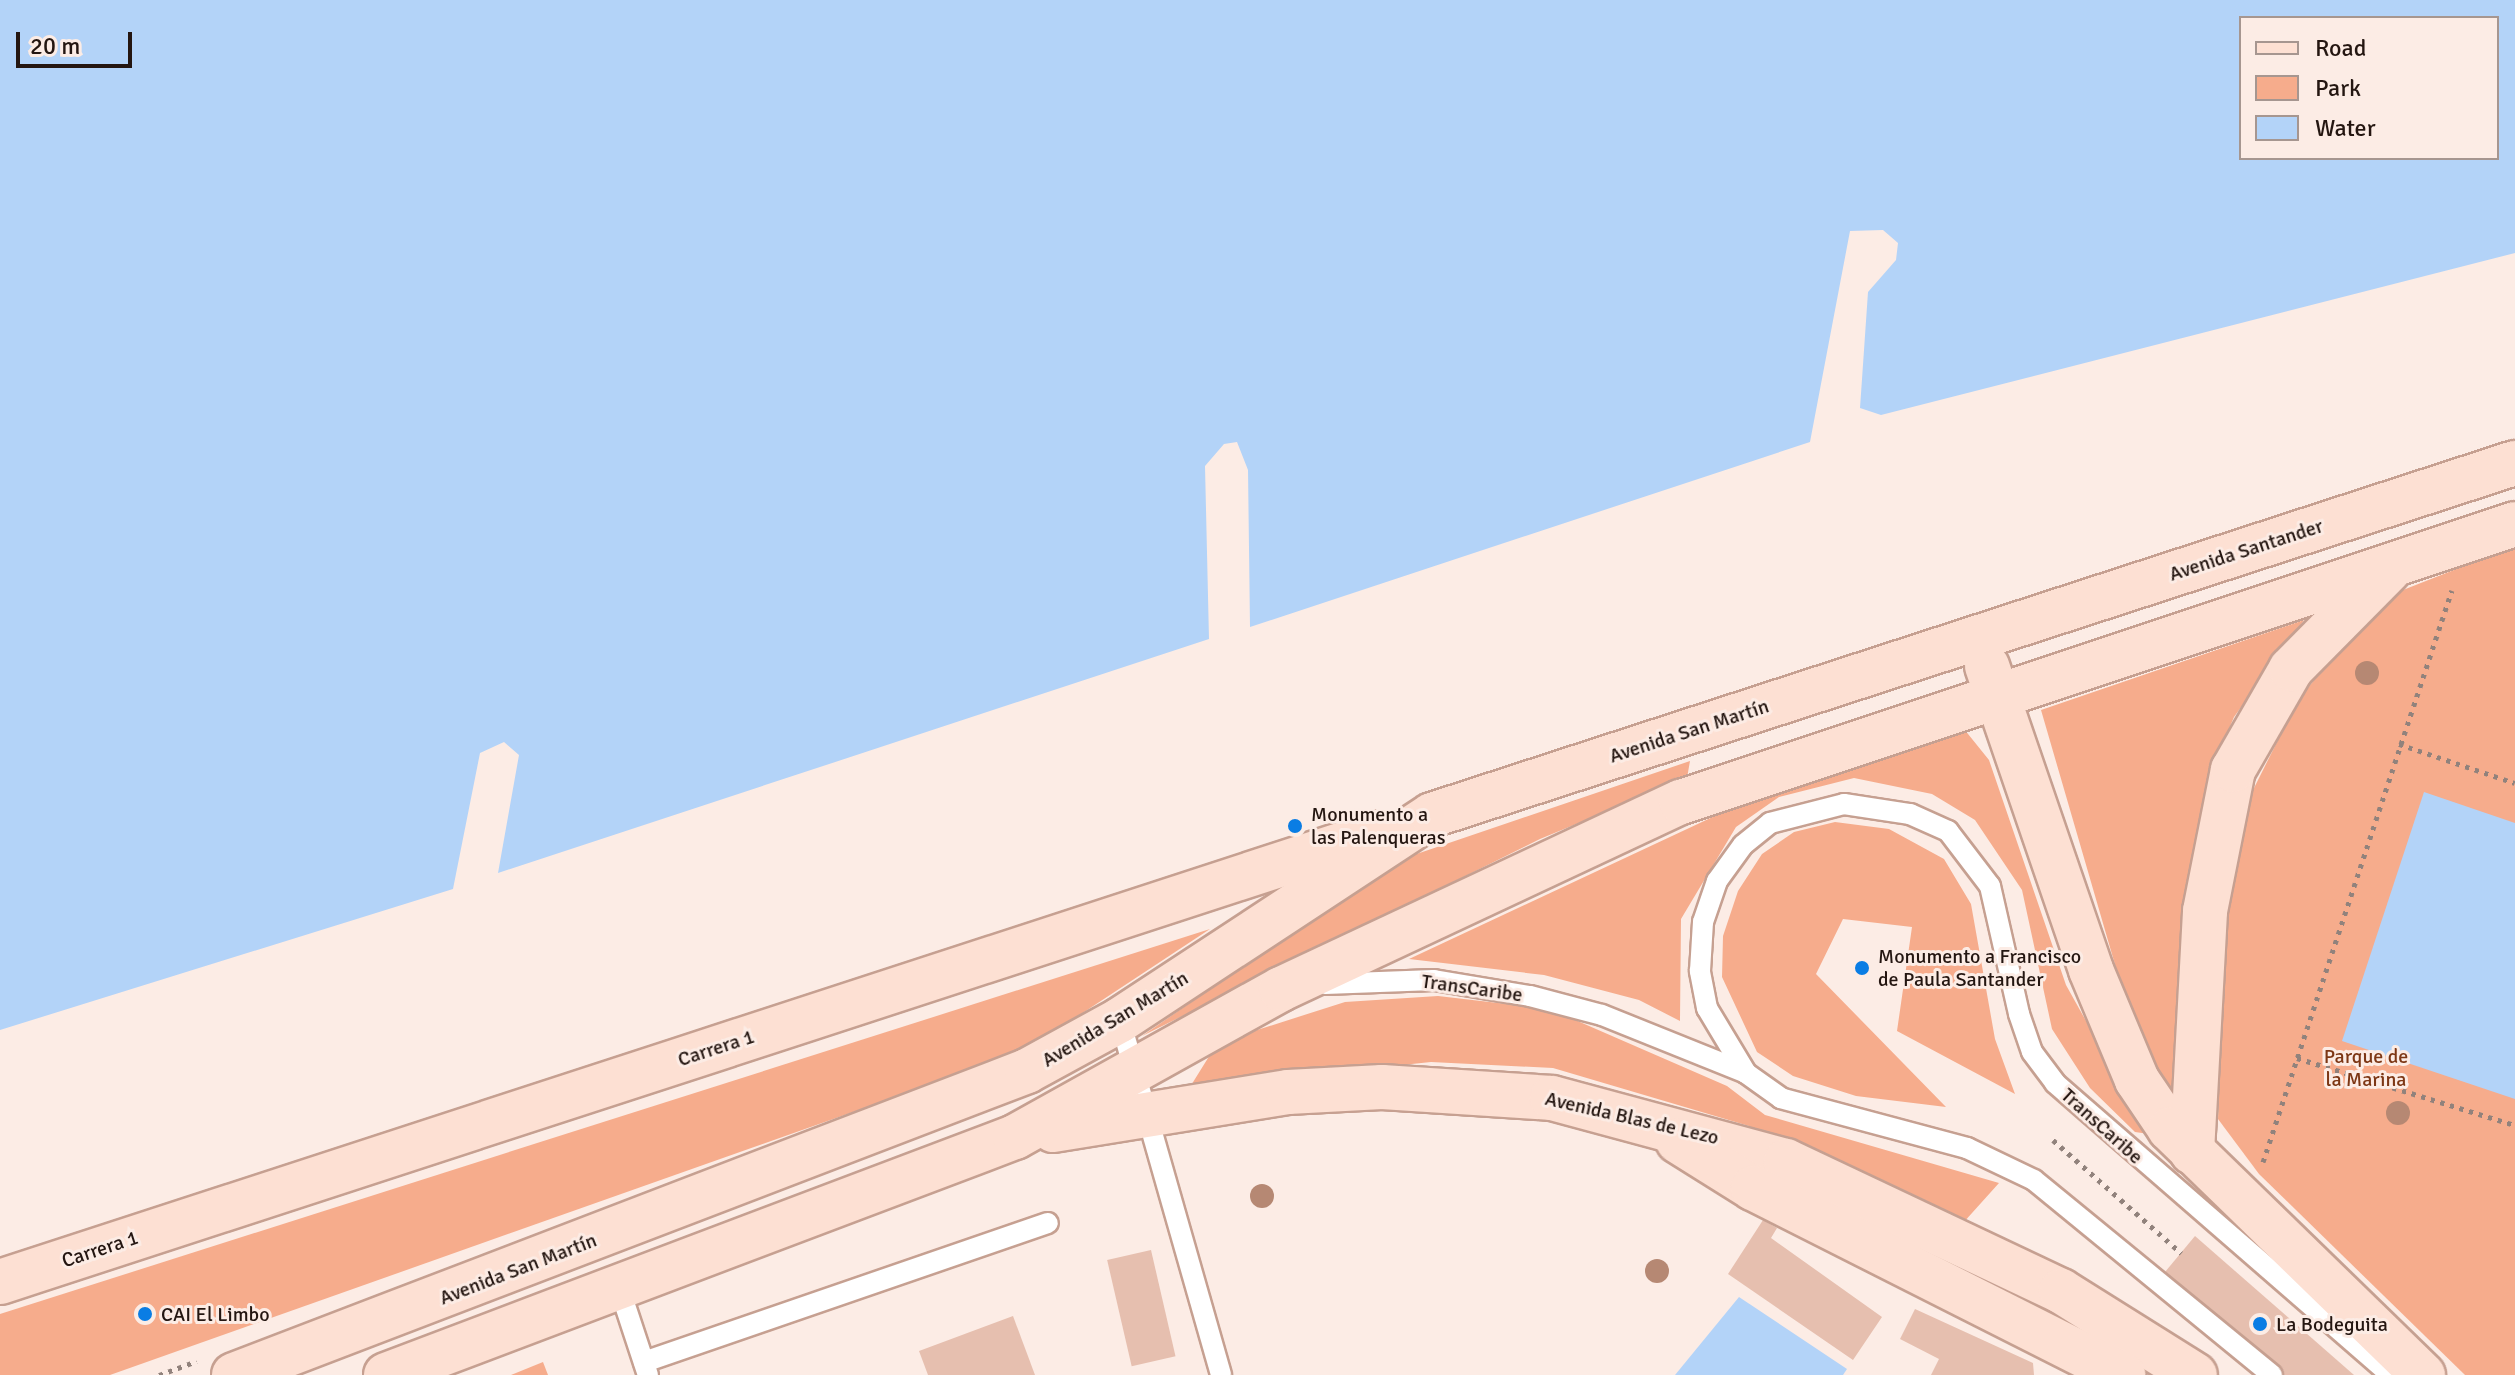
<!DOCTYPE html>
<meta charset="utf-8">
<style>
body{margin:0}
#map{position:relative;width:2515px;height:1375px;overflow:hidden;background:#fcece5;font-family:Signika,sans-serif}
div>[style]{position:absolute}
.green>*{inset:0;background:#f6ac8c}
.water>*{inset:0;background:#b3d3f8}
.building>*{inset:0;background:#e6bfaf;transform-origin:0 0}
.path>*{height:5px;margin-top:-2.5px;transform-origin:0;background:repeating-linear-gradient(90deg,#91827c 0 4px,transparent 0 10px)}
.roads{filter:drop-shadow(2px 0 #c6a091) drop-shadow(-2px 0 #c6a091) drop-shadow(0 2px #c6a091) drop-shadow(0 -2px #c6a091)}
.lane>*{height:20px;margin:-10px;padding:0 10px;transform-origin:10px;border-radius:10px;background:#fff}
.secondary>*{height:44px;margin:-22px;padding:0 22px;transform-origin:22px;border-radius:22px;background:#fde0d3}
.trees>*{width:24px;height:24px;margin:-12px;border-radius:50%;background:#b68873}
.dots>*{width:22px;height:22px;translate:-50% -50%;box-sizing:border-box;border:4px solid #fcece5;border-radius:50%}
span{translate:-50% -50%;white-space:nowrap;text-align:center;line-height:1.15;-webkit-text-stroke:6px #fcece5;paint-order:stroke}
.street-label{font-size:20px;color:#241611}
.poi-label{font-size:20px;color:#241611}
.left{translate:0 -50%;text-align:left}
.park-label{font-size:20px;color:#7d3715}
.legend{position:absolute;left:2239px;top:16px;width:260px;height:144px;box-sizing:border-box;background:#fcece5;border:2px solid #a69690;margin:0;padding:10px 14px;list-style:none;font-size:24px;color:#241611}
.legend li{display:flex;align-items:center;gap:16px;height:40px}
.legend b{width:40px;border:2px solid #a69690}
.scale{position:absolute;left:16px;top:32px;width:116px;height:36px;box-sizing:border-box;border:4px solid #241611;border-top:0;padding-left:10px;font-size:24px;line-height:28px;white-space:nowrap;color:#241611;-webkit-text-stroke:6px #fcece5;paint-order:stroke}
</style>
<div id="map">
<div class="green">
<i style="clip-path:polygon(2515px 546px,2515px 1375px,2465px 1375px,2259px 1174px,2218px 1119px,2226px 912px,2246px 804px,2297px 702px,2328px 662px,2403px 590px)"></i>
<i style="clip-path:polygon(2304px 620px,2234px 717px,2206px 783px,2180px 1108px,2141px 1054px,2041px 710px)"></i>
<i style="clip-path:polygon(1964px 729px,1989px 760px,2066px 985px,2149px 1134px,2135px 1132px,2090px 1088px,2052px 1029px,2022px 890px,1975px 820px,1932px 794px,1854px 778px,1779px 797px,1736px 827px,1681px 919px,1680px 1021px,1639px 1000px,1544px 975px,1409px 959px,1783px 784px)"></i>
<i style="clip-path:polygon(1690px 761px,1687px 778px,1540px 839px,1142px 1036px,1396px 861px)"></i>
<i style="clip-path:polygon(1835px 822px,1889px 829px,1944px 859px,1971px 904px,1995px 1039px,2015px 1094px,1897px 1031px,1912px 927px,1843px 919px,1816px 974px,1946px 1107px,1856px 1096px,1793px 1076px,1757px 1052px,1722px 977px,1723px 936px,1738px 891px,1762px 854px,1794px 832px)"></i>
<i style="clip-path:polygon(1210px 929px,1025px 1051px,110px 1375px,0 1375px,0 1314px)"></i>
<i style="clip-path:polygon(1438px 996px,1550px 1009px,1727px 1086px,1765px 1115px,1999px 1183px,1963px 1223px,1749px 1126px,1553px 1068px,1431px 1062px,1190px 1087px,1213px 1050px,1254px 1031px,1345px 1002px)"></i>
<i style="clip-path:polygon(543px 1362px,548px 1375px,511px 1375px)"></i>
</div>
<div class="water">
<i style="clip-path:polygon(evenodd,0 0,2515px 0,2515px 253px,1881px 415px,1860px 408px,1868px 292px,1896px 260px,1898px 243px,1883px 230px,1850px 231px,1810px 442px,1250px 627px,1248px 470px,1237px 442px,1224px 444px,1205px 466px,1209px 639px,498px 873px,519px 755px,504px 742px,480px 753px,453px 889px,0 1030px,0 0,2497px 18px,2497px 158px,2241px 158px,2241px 18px,2497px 18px)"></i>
<i style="clip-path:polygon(2424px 792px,2515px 823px,2515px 1099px,2342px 1041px)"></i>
<i style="clip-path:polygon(1739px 1297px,1847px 1369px,1843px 1375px,1675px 1375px)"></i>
</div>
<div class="building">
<i style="clip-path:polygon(1763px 1220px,1777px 1228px,1771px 1238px,1882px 1317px,1853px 1360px,1728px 1274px)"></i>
<i style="clip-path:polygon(2195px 1236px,2354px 1375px,2283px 1375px,2165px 1272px)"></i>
<i style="left:1151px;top:1250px;width:109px;height:45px;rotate:77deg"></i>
<i style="clip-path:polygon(1915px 1309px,2033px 1363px,2034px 1375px,1931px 1375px,1939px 1359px,1900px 1339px)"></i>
<i style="clip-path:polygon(1013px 1316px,1035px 1375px,928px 1375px,919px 1351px)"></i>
</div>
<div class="path">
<i style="left:2399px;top:744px;width:122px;rotate:18.6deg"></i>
<i style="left:2297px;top:1058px;width:228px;rotate:17.1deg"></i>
<i style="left:2053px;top:1140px;width:171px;rotate:41.4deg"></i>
<i style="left:2263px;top:1162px;width:602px;rotate:-71.72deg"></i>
<i style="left:159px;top:1375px;width:40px;rotate:-20.2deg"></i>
</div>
<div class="roads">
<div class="lane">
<i style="left:1325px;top:984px;width:109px;rotate:-2.1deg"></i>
<i style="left:1434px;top:980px;width:97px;rotate:9.5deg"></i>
<i style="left:1530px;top:996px;width:74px;rotate:14.8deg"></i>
<i style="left:1602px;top:1015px;width:155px;rotate:21.9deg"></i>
<i style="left:1120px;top:1020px;width:369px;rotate:74.1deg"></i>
<i style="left:619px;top:1287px;width:93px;rotate:71.8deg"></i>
<i style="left:644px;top:1362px;width:427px;rotate:-19deg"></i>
<i style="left:2272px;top:1375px;width:308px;rotate:-140.7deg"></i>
<i style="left:2034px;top:1180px;width:74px;rotate:-154.5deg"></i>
<i style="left:1967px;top:1148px;width:193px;rotate:-165deg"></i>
<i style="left:1781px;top:1098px;width:43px;rotate:-144.5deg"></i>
<i style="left:1746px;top:1073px;width:76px;rotate:-121deg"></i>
<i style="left:1707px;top:1008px;width:38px;rotate:-101deg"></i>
<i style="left:1700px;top:971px;width:49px;rotate:-86.5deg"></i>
<i style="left:1703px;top:922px;width:43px;rotate:-71.1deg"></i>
<i style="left:1717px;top:881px;width:44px;rotate:-54.2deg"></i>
<i style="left:1743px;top:845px;width:35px;rotate:-39deg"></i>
<i style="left:1770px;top:823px;width:76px;rotate:-14.4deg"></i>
<i style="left:1844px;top:804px;width:67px;rotate:8.6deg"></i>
<i style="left:1910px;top:814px;width:42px;rotate:24.1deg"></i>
<i style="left:1948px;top:831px;width:69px;rotate:52.6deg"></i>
<i style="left:1990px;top:886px;width:131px;rotate:77.2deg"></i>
<i style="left:2019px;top:1014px;width:40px;rotate:71.1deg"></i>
<i style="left:2032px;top:1052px;width:39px;rotate:53deg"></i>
<i style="left:2055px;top:1083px;width:445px;rotate:41deg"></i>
</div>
<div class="secondary">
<i style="left:1987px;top:666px;width:321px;rotate:71.1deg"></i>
<i style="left:2091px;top:970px;width:119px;rotate:67.3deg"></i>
<i style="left:2137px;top:1080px;width:59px;rotate:56deg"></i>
<i style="left:2170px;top:1129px;width:353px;rotate:44.2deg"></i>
<i style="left:1053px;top:1130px;width:238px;rotate:-9.2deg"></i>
<i style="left:1288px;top:1092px;width:94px;rotate:-3deg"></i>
<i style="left:1382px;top:1087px;width:170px;rotate:3.7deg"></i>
<i style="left:1552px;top:1098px;width:242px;rotate:15.1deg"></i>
<i style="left:1786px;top:1161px;width:304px;rotate:25.3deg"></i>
<i style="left:2061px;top:1291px;width:158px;rotate:32.1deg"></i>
<i style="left:1678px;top:1141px;width:89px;rotate:32.1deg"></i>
<i style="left:1753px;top:1188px;width:415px;rotate:26.8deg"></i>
<i style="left:2192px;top:1152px;width:241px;rotate:-86.9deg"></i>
<i style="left:2205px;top:911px;width:144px;rotate:-78.8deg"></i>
<i style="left:2233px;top:770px;width:116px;rotate:-60.1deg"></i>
<i style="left:2291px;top:669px;width:139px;rotate:-45.3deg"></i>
<i style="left:0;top:1282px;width:1448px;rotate:-18.06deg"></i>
<i style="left:234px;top:1375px;width:849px;rotate:-20.97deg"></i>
<i style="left:1027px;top:1071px;width:106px;rotate:-28.7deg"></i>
<i style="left:1120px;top:1020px;width:373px;rotate:-33.3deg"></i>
<i style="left:1432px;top:815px;width:1139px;rotate:-18.01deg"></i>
<i style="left:386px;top:1375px;width:673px;rotate:-20.73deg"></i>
<i style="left:1015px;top:1137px;width:304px;rotate:-29.1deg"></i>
<i style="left:1281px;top:989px;width:442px;rotate:-25.1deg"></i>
<i style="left:1681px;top:802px;width:879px;rotate:-18.43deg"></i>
</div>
</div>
<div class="trees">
<i style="left:2367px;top:673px"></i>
<i style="left:2398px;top:1113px"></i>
<i style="left:1262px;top:1196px"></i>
<i style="left:1657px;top:1271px"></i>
</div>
<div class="dots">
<i style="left:1295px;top:826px;background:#0a7de4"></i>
<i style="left:1862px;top:968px;background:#0a7de4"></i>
<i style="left:145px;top:1314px;background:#0a7de4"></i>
<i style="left:2260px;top:1324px;background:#0a7de4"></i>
</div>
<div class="street-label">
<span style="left:2246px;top:550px;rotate:-18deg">Avenida Santander</span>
<span style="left:1689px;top:731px;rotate:-18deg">Avenida San Martín</span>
<span style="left:1472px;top:988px;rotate:8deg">TransCaribe</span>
<span style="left:1115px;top:1019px;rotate:-31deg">Avenida San Martín</span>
<span style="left:716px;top:1048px;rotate:-18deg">Carrera 1</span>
<span style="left:1632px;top:1118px;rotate:13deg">Avenida Blas de Lezo</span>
<span style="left:2102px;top:1126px;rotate:42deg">TransCaribe</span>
<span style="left:100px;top:1249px;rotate:-18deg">Carrera 1</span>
<span style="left:518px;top:1269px;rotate:-21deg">Avenida San Martín</span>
</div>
<div class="poi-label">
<span class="left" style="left:1311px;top:826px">Monumento a<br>las Palenqueras</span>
<span class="left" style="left:1878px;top:968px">Monumento a Francisco<br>de Paula Santander</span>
<span class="left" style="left:161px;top:1314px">CAI El Limbo</span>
<span class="left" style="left:2276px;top:1324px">La Bodeguita</span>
</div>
<div class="park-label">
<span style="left:2366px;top:1068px">Parque de<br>la Marina</span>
</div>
<ul class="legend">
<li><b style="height:10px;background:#fde0d3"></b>Road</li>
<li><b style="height:22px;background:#f6ac8c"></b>Park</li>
<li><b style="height:22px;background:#b3d3f8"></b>Water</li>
</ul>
<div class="scale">20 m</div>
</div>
